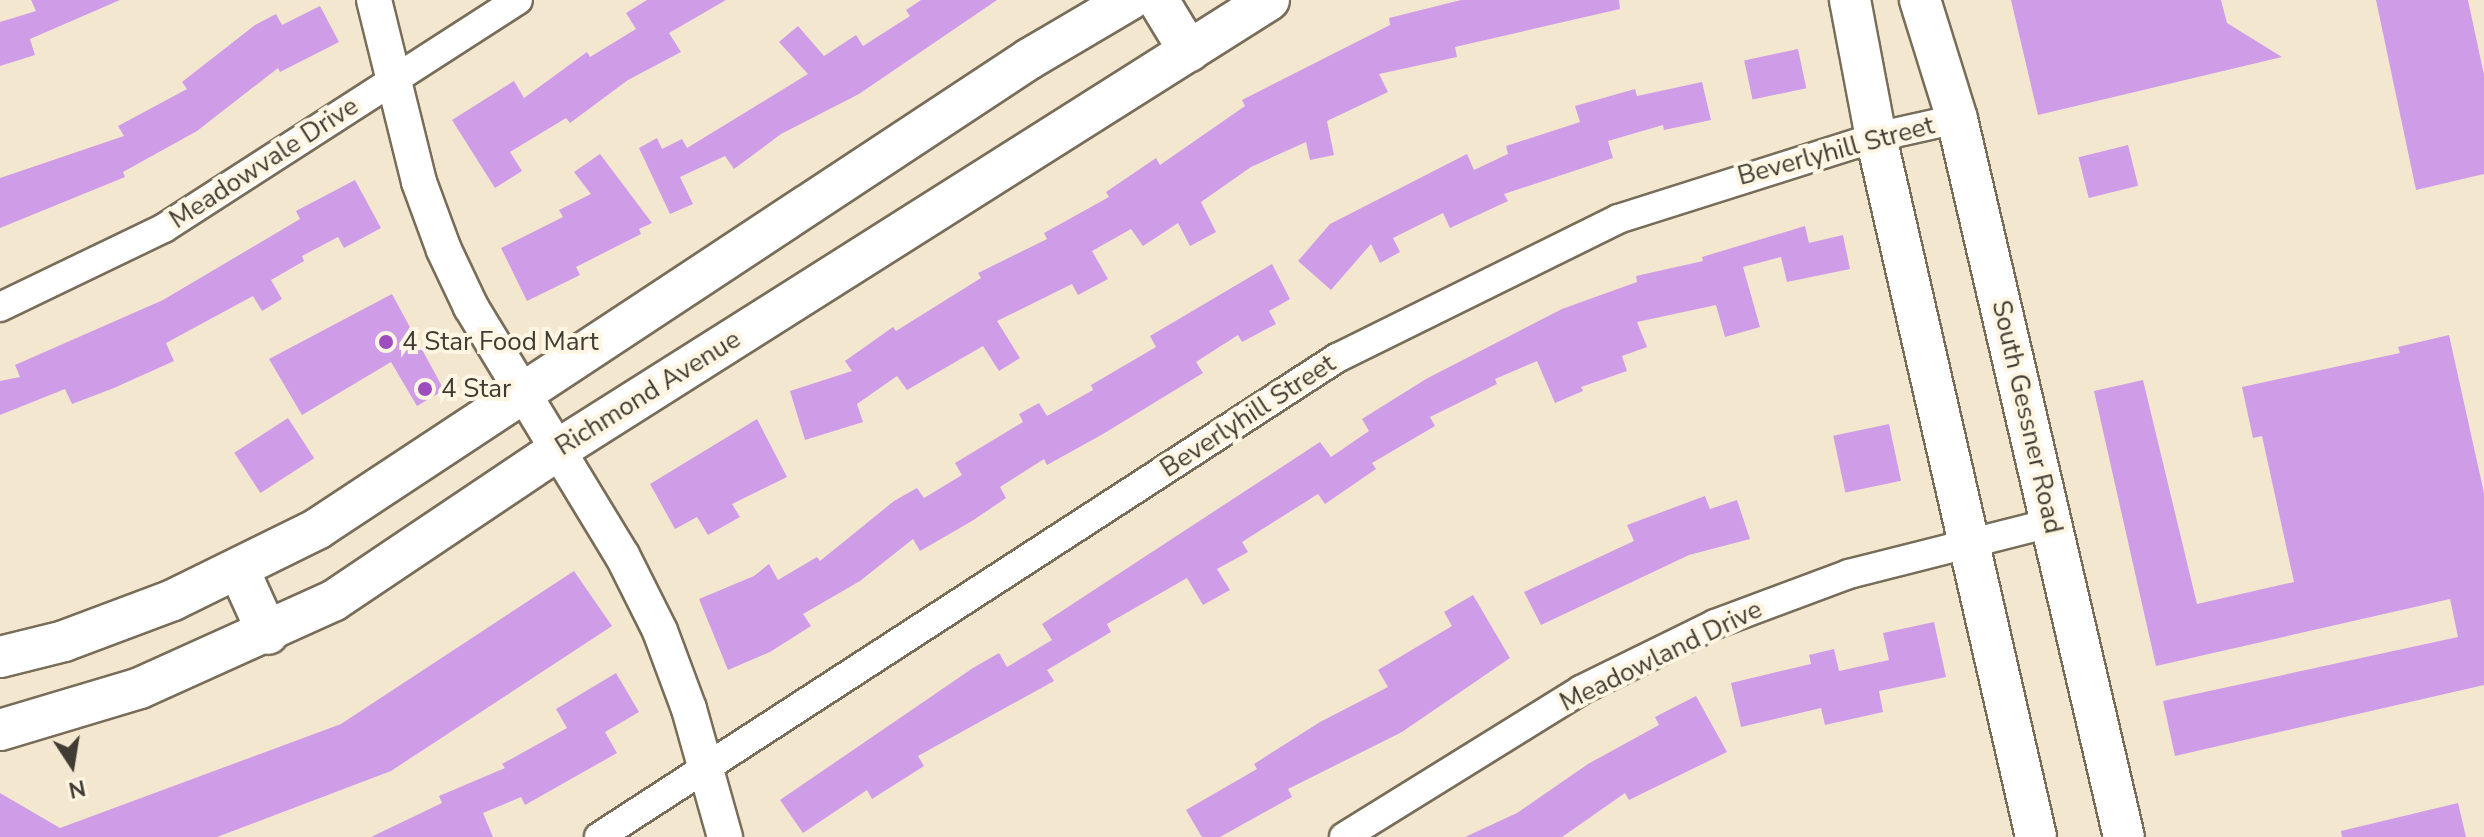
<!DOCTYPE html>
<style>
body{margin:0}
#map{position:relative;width:2484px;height:837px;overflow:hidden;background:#f3e7d0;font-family:"Nunito Sans",sans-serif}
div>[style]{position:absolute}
.building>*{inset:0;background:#cf9de8;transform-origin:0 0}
.roads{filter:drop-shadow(2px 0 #776d59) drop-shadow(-2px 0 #776d59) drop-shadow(0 2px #776d59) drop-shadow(0 -2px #776d59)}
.minor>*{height:28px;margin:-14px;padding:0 14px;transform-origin:14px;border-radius:14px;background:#fff}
.tertiary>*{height:34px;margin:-17px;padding:0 17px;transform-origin:17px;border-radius:17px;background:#fff}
.secondary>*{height:40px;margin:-20px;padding:0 20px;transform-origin:20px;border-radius:20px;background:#fff}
.dots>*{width:22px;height:22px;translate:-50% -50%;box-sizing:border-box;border:4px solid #fef5e2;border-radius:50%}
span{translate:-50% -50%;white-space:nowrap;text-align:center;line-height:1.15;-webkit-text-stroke:8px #fef5e2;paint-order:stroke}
.street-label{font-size:26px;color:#413c33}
.poi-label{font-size:26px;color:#413c33}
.left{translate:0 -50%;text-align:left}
.north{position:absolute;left:32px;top:725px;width:80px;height:80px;-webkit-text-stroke:6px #fef5e2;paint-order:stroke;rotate:168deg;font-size:22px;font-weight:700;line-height:32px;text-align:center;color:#413c33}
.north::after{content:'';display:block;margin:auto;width:28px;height:36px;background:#413c33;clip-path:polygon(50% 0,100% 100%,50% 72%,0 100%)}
</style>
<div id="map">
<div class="building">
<i style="clip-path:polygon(31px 0,120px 0,30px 39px,35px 55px,0 66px,0 22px,36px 11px)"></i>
<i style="clip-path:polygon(647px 0,726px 0,669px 33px,681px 52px,628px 80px,570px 123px,566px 118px,510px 152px,522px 171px,495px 188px,452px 120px,514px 81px,524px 98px,587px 52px,590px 57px,636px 29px,626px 13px)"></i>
<i style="clip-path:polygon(921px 0,997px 0,859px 94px,781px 134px,734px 169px,725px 156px,680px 177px,693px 204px,670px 214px,639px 148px,657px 138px,662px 149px,682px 139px,687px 148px,808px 74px,779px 42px,798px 26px,824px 56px,856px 35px,863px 46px,910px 16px,906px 10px)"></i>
<i style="clip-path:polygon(1461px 0,1619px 0,1620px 9px,1455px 47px,1457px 57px,1379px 74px,1388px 92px,1327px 121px,1334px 155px,1310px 160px,1306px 142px,1251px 167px,1201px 202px,1216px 232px,1190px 246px,1178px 223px,1143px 246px,1131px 229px,1092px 251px,1108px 279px,1078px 295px,1072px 284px,997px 321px,1020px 358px,999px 371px,983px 346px,907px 390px,897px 376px,857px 404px,863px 422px,805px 440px,790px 391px,852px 371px,845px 361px,893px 327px,896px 331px,981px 278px,978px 273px,1047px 239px,1044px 233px,1109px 197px,1106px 192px,1156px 158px,1160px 165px,1245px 106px,1242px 100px,1390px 25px,1389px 18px)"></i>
<i style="clip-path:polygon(2011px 0,2221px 0,2227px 23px,2282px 57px,2038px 115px)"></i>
<i style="clip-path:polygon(2376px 0,2468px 0,2484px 75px,2484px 174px,2416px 190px)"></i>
<i style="clip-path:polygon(320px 6px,339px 42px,280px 72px,278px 68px,197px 131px,123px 172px,125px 177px,0 228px,0 178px,124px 136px,118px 126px,187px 89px,182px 82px,255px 25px,276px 14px,282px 25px)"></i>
<i style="left:1798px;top:49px;width:40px;height:55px;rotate:78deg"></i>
<i style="clip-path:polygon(1702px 82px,1711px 120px,1664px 130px,1663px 125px,1608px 141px,1613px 158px,1504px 194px,1508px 201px,1450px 228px,1443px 213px,1393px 238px,1400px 252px,1380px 263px,1371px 244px,1331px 290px,1298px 261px,1330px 224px,1467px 154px,1474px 170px,1508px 154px,1506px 146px,1580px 122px,1575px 106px,1635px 89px,1637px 96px)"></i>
<i style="left:2128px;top:145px;width:42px;height:51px;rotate:76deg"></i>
<i style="clip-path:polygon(600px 154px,652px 223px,639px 229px,641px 234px,576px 267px,580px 275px,527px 301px,501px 248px,563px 217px,559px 210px,591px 194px,574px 172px)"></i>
<i style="clip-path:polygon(355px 180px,381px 228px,344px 248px,338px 237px,302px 256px,304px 261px,271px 280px,282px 299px,262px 311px,253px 296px,166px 343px,174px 361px,114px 388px,72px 404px,65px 389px,0 415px,0 381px,20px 377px,15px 365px,163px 300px,300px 219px,296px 211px)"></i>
<i style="clip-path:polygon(1805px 226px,1809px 243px,1843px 235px,1850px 269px,1787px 282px,1781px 257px,1743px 267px,1760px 327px,1725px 337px,1716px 305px,1637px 322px,1647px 347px,1622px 356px,1627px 371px,1581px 387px,1583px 391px,1555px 403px,1537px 361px,1495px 379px,1497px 384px,1430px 417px,1435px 426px,1372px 463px,1376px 469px,1325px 504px,1318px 494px,1242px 542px,1248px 552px,1217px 569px,1230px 590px,1203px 605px,1187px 578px,1107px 624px,1111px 632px,1047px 670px,1054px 681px,918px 756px,924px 766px,872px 799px,867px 790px,803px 833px,780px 800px,973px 668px,999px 653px,1007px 667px,1052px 640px,1042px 624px,1320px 442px,1331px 457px,1369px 431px,1362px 419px,1426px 379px,1562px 309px,1637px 282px,1636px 276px,1703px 261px,1702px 257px)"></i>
<i style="clip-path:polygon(1272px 264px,1290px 299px,1269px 311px,1276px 324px,1242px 342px,1238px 335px,1196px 362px,1203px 373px,1103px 434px,1047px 465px,1044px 459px,1000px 487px,1006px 498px,972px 521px,920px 551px,913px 539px,860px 581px,803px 614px,811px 626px,770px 652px,728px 670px,699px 599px,754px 576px,769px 564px,778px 580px,817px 557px,820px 561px,894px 501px,917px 488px,924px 498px,962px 475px,955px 463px,1023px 422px,1019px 414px,1039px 403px,1047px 416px,1093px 390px,1091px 385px,1156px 347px,1150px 336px)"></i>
<i style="clip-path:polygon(392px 294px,444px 390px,417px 406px,391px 362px,302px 415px,269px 359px)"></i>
<i style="clip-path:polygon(2449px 335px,2484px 493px,2484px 685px,2175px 756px,2163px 701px,2458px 637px,2450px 599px,2156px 666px,2094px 391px,2143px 380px,2197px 604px,2294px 582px,2262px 436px,2253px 438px,2242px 387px,2400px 353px,2398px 347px)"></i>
<i style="left:288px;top:418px;width:48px;height:64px;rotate:57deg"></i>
<i style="clip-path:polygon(757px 419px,787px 477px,732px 504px,740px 517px,708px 535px,697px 517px,675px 529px,650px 484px)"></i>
<i style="left:1889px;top:424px;width:58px;height:57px;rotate:78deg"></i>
<i style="clip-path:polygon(1705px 496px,1710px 509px,1737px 500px,1750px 539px,1689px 555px,1541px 625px,1524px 592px,1634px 541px,1627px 525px)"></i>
<i style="clip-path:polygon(574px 571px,612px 626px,391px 771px,217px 837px,0 837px,0 793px,60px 828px,341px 724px)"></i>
<i style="clip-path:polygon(1473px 595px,1510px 658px,1402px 732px,1288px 789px,1292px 797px,1220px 837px,1202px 837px,1186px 810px,1257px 769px,1254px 764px,1320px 722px,1388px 687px,1378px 670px,1452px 626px,1444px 612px)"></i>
<i style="clip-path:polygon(1934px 622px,1946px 677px,1879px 691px,1883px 712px,1825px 725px,1821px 708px,1741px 727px,1731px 683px,1811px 664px,1809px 655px,1834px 649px,1839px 671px,1889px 660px,1883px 633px)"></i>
<i style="clip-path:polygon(616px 673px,639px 712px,605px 732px,617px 753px,525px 805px,521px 797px,483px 813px,493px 837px,371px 837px,442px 803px,439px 796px,505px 768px,502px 764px,567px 728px,556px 709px)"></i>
<i style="clip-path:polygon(1696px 696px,1727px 752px,1629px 800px,1625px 793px,1562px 837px,1465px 837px,1517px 813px,1588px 764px,1659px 725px,1655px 717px)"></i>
<i style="clip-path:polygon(2458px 803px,2466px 837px,2342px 837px,2341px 831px)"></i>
</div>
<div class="roads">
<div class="minor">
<i style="left:0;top:307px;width:182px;rotate:-25.7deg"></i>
<i style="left:164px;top:228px;width:421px;rotate:-32.8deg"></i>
<i style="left:599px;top:837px;width:880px;rotate:-32.99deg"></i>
<i style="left:1337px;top:358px;width:313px;rotate:-26.3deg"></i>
<i style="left:1618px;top:219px;width:271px;rotate:-17.6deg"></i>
<i style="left:1876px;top:137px;width:83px;rotate:-12.5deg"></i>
<i style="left:1344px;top:837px;width:279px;rotate:-31.8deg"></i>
<i style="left:1581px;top:690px;width:149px;rotate:-26.2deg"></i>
<i style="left:1715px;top:624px;width:143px;rotate:-20.5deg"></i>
<i style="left:1849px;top:574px;width:207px;rotate:-14.2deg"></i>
</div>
<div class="tertiary">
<i style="left:374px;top:0;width:187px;rotate:76.1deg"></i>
<i style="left:419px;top:182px;width:72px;rotate:69.8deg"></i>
<i style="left:444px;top:250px;width:63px;rotate:64.7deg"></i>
<i style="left:471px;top:307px;width:290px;rotate:58.7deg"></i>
<i style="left:622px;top:555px;width:85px;rotate:63.4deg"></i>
<i style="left:660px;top:631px;width:83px;rotate:69.6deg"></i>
<i style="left:689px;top:709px;width:133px;rotate:74.3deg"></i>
</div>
<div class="secondary">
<i style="left:1158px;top:0;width:60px;rotate:58.7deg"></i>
<i style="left:1850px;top:0;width:139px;rotate:79.3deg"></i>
<i style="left:1876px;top:137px;width:718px;rotate:77.12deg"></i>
<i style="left:1920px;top:0;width:125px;rotate:72.7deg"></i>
<i style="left:1957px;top:119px;width:737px;rotate:76.91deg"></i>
<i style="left:239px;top:570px;width:70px;rotate:65.6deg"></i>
<i style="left:0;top:657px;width:66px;rotate:-14deg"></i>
<i style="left:64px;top:641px;width:116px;rotate:-20.6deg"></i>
<i style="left:173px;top:600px;width:161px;rotate:-26.2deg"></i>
<i style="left:317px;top:529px;width:853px;rotate:-33.43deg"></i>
<i style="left:1029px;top:59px;width:116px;rotate:-30.5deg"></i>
<i style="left:0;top:730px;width:146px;rotate:-16.7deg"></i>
<i style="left:140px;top:688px;width:212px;rotate:-24.3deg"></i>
<i style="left:333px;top:601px;width:272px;rotate:-33.9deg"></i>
<i style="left:559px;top:449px;width:840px;rotate:-32.31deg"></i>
</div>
</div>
<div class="dots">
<i style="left:386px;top:342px;background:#9c4ebe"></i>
<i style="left:425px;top:389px;background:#9c4ebe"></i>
</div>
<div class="street-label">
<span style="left:1836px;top:151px;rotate:-15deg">Beverlyhill Street</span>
<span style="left:264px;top:163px;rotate:-33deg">Meadowvale Drive</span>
<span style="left:648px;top:393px;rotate:-32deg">Richmond Avenue</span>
<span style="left:1248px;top:416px;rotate:-33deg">Beverlyhill Street</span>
<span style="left:2027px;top:417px;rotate:77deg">South Gessner Road</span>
<span style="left:1661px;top:656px;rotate:-26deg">Meadowland Drive</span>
</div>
<div class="poi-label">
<span class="left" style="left:402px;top:342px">4 Star Food Mart</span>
<span class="left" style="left:441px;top:389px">4 Star</span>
</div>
<div class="north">N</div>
</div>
